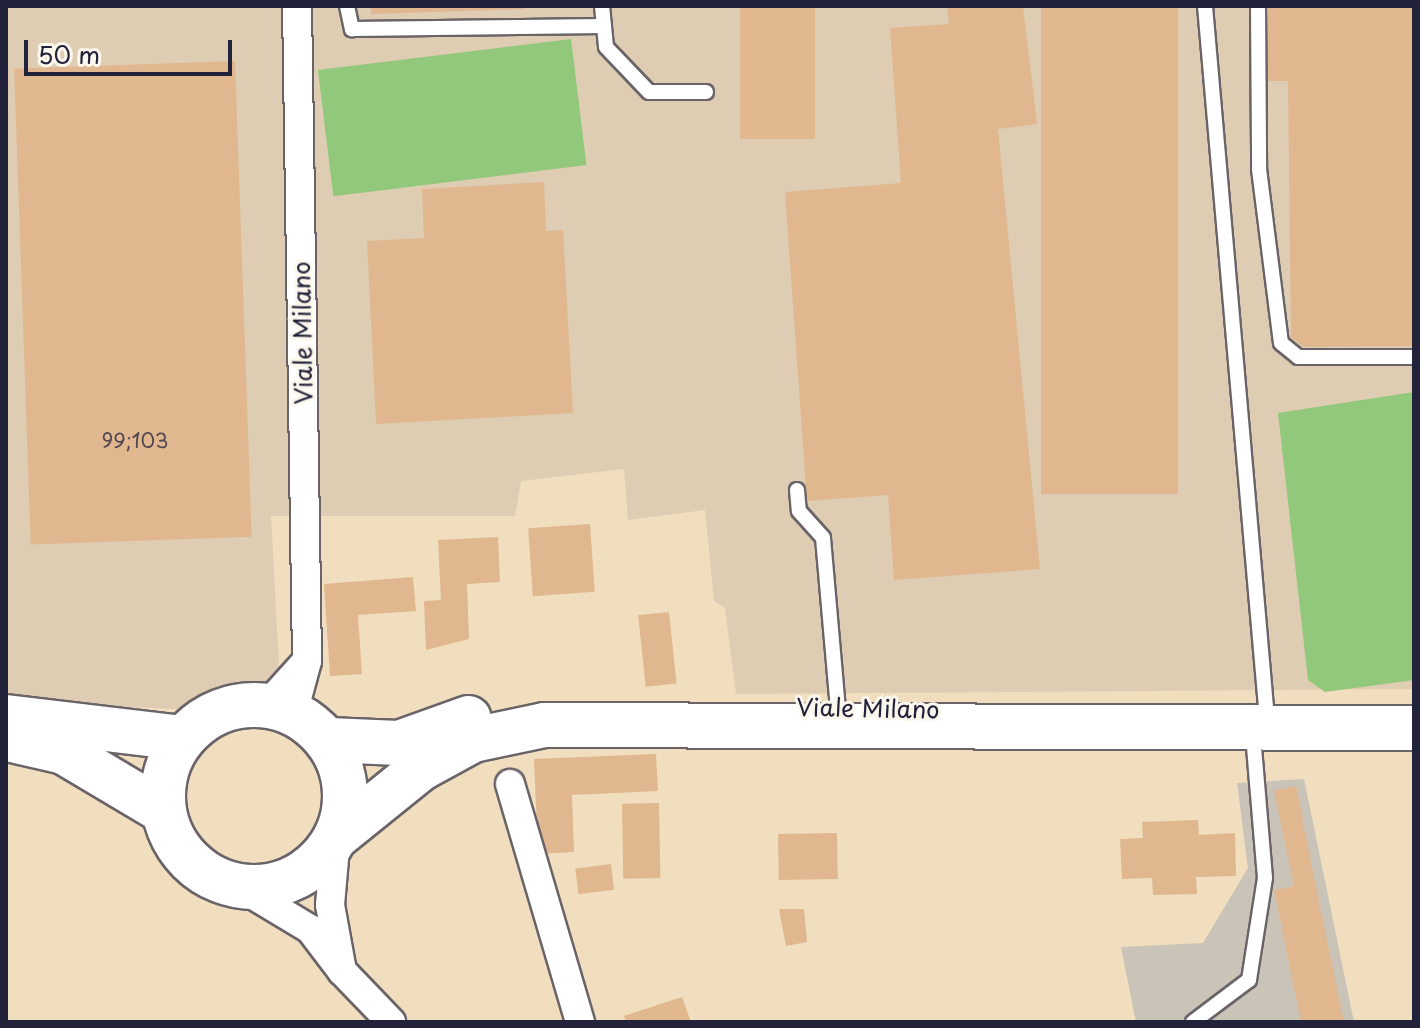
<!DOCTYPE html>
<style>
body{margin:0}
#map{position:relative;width:1420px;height:1028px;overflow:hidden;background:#f0debf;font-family:"Playpen Sans",sans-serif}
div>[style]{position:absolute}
.built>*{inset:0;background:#decdb2}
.industrial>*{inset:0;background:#cac3b8}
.green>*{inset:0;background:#92c87b;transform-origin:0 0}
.building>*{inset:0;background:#e0b78f;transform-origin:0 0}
.roads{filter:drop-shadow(2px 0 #6a6469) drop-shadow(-2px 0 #6a6469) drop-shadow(0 2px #6a6469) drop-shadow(0 -2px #6a6469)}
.lane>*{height:14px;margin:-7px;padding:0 7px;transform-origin:7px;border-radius:7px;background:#fff}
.street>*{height:28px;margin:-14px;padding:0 14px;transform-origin:14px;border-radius:14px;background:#fff}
.primary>*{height:44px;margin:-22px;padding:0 22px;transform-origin:22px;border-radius:22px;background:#fff}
.primary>.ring{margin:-22px;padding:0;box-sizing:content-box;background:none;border:44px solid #fff;border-radius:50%}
span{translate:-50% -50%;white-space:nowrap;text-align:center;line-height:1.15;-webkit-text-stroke:6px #fbf7ec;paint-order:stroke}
.number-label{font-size:20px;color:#524750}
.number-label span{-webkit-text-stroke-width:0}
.street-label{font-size:24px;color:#22223b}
.frame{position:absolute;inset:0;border:8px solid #22223b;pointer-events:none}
.scale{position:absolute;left:24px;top:40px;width:208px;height:36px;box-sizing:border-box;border:4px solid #22223b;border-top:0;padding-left:10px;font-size:24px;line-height:28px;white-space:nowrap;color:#22223b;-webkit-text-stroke:6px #fbf7ec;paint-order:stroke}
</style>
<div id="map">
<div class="built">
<i style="clip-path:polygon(6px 6px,1414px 6px,1414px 689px,736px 694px,725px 608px,714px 601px,705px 510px,628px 520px,624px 469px,521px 481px,515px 516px,271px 516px,280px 684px,227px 712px,6px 700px)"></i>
</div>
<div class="industrial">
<i style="clip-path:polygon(1304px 779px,1354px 1022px,1136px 1022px,1121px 947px,1203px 943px,1248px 868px,1237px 783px)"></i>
</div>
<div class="green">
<i style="left:571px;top:39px;width:127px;height:255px;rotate:83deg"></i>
<i style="clip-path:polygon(1414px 392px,1414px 680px,1325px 692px,1308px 680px,1278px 413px)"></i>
</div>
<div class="building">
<i style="clip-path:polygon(371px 6px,524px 6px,524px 9px,371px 14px)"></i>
<i style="left:740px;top:6px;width:75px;height:133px"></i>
<i style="clip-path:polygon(947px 6px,1023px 6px,1037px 124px,998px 129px,1040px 569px,894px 580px,888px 495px,807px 501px,785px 192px,901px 183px,890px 28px,949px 24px)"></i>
<i style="left:1041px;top:6px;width:137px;height:488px"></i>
<i style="clip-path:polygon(1267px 6px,1414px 6px,1414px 346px,1304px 347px,1291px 337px,1288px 81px,1267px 81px)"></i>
<i style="left:235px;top:61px;width:476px;height:221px;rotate:88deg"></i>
<i style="clip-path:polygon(544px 182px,546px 231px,563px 230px,573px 413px,376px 424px,367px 241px,424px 238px,422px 189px)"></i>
<i style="left:590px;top:524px;width:68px;height:62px;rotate:86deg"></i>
<i style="clip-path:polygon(498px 537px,500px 582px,467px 584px,469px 639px,426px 650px,424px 601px,441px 600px,438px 540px)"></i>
<i style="clip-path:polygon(413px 577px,416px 611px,358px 615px,362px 674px,330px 676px,324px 584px)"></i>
<i style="left:669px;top:612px;width:72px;height:31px;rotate:84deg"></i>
<i style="clip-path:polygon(656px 754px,658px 791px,572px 795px,574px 852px,538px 854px,534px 759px)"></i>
<i style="clip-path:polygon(1296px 786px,1315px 882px,1344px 1022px,1301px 1022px,1274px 890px,1294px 886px,1274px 791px)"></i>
<i style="left:659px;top:803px;width:75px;height:37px;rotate:89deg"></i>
<i style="clip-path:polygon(1198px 820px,1199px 835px,1235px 833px,1236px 876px,1196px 877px,1197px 894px,1153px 895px,1152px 878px,1122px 879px,1120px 839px,1143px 838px,1142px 822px)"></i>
<i style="left:837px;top:833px;width:46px;height:59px;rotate:89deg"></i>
<i style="left:611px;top:864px;width:26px;height:36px;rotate:83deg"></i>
<i style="clip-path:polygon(779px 909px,804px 909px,807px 942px,786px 946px)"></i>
<i style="clip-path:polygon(682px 997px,691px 1022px,626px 1022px,624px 1016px)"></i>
</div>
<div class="roads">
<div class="lane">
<i style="left:347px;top:6px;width:24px;rotate:78deg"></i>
<i style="left:352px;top:29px;width:252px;rotate:-0.7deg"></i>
<i style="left:602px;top:6px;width:41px;rotate:84.4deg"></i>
<i style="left:606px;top:47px;width:62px;rotate:46.3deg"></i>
<i style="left:649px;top:92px;width:57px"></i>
<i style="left:1205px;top:6px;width:704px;rotate:85.03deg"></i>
<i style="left:1258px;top:6px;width:163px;rotate:89.6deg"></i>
<i style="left:1259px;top:169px;width:175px;rotate:82.8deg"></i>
<i style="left:1281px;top:343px;width:22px;rotate:39deg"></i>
<i style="left:1298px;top:357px;width:116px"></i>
<i style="left:797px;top:490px;width:21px;rotate:85deg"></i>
<i style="left:799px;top:511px;width:36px;rotate:48deg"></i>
<i style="left:823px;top:538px;width:172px;rotate:85deg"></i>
<i style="left:1193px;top:1022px;width:70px;rotate:-36.9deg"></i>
<i style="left:1249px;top:980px;width:103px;rotate:-81.1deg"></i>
<i style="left:1265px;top:878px;width:144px;rotate:-94.8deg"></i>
</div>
<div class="street">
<i style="left:267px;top:705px;width:55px;rotate:-47.9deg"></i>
<i style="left:293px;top:713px;width:54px;rotate:-74.9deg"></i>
<i style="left:307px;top:661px;width:655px;rotate:-90.87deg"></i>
<i style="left:510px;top:784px;width:248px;rotate:73.6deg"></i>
<i style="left:240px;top:887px;width:82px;rotate:31deg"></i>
<i style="left:310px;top:929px;width:53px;rotate:52.7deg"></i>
<i style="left:342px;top:971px;width:67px;rotate:-100.3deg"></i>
<i style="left:330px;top:905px;width:68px;rotate:-85deg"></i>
<i style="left:342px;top:971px;width:71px;rotate:46.1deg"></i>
</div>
<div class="primary">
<i class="ring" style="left:163px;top:705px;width:138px;height:138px"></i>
<i style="left:6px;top:717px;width:178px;rotate:6.8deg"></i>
<i style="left:8px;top:739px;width:57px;rotate:13.1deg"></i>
<i style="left:64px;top:752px;width:115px;rotate:30.8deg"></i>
<i style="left:329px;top:740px;width:70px;rotate:2.5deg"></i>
<i style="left:399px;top:743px;width:74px;rotate:-19.7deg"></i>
<i style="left:336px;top:837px;width:108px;rotate:-39deg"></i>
<i style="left:420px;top:769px;width:60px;rotate:-28.7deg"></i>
<i style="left:473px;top:740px;width:73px;rotate:-11.9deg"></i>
<i style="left:544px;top:725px;width:870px;rotate:0.2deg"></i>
</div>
</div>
<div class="number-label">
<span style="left:135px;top:440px">99;103</span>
</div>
<div class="street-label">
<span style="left:302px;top:333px;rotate:-91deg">Viale Milano</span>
<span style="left:868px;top:708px;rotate:1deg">Viale Milano</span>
</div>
<div class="frame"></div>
<div class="scale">50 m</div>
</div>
